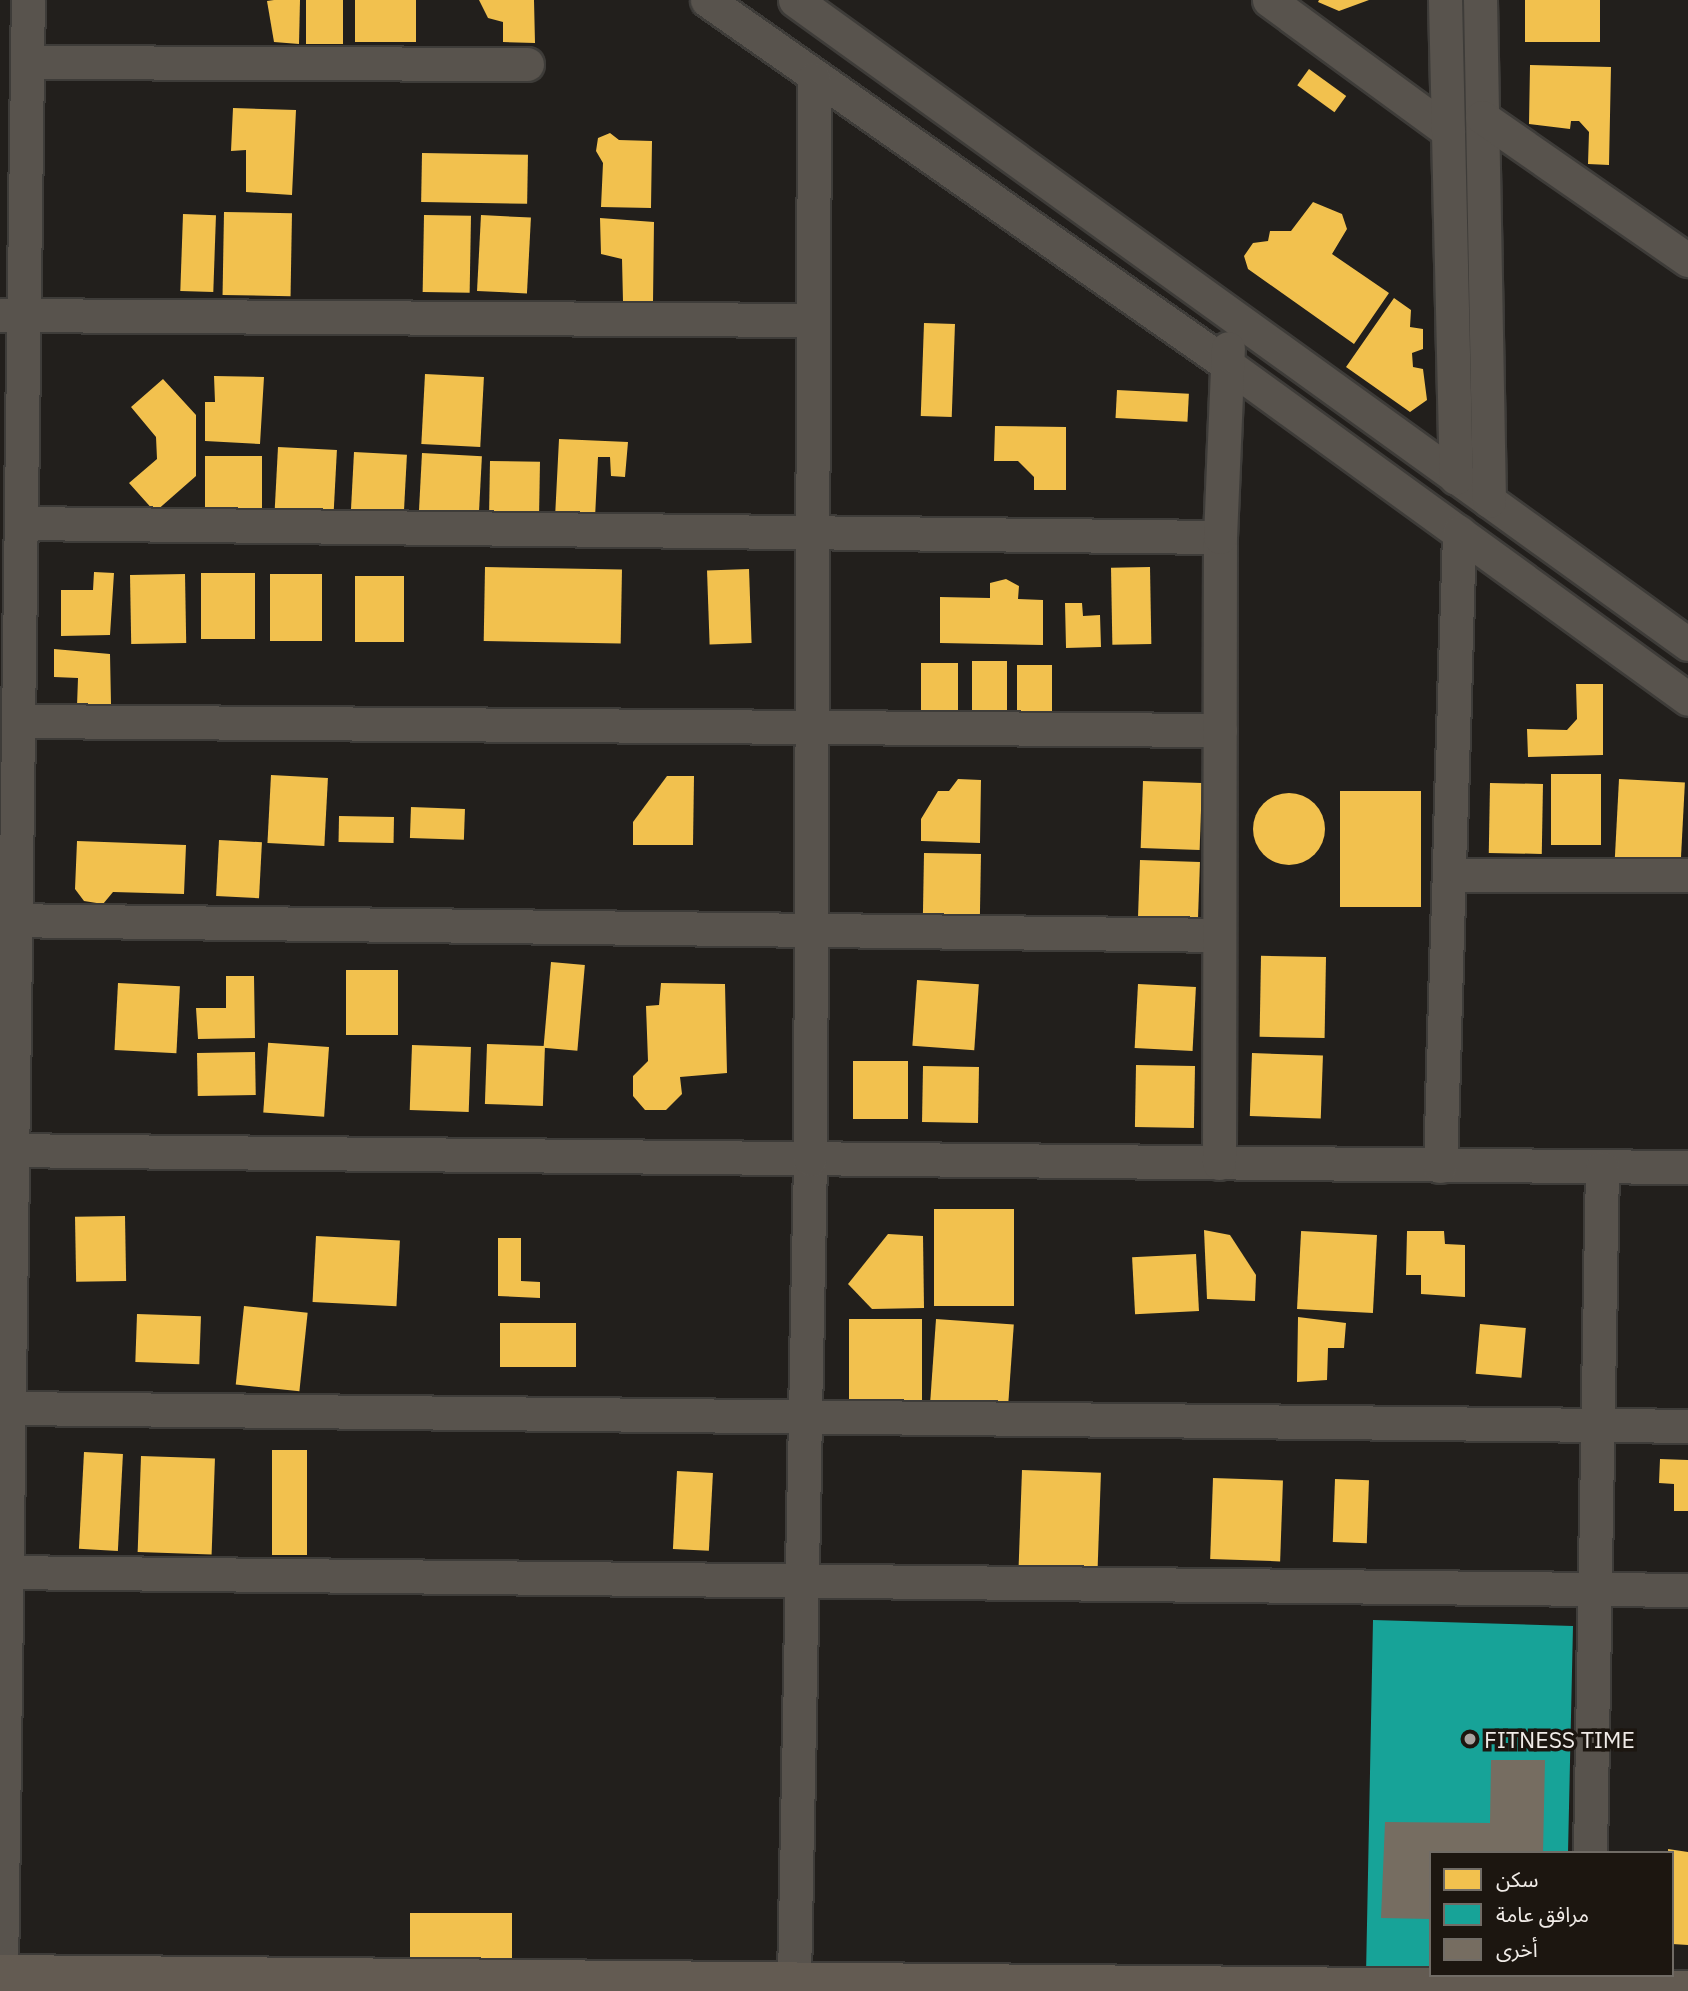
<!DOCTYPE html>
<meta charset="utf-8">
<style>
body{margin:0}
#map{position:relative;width:1688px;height:1991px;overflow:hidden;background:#221f1c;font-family:"IBM Plex Sans","Noto Sans Arabic",sans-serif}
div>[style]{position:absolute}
.homes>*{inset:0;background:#f2c14e;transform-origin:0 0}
.round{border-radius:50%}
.public>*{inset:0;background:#17a398}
.building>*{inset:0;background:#766d61}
.roads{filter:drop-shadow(2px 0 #3e3c39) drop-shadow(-2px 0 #3e3c39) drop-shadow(0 2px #3e3c39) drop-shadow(0 -2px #3e3c39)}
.minor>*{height:33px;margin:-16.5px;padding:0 16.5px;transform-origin:16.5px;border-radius:16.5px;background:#58534d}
.major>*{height:38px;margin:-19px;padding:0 19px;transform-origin:19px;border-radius:19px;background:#635b52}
.dots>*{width:19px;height:19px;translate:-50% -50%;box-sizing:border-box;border:4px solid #1c1610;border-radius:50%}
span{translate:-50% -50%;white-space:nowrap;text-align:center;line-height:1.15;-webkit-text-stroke:7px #1c1610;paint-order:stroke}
.poi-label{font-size:23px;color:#f1ece8}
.left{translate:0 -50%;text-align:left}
.legend{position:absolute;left:1429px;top:1851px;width:245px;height:126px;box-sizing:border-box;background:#1c1610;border:2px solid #716c66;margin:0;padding:9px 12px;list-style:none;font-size:21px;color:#f1ece8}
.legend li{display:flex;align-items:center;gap:14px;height:35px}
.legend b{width:35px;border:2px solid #716c66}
</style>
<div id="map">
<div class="homes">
<i style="clip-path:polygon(274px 0,300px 0,299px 44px,274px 42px,267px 1px)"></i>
<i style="left:306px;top:0;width:37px;height:44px"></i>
<i style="left:355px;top:0;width:61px;height:42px"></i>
<i style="clip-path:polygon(479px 0,534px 0,535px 43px,503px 42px,503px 22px,488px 18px)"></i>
<i style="clip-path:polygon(1369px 0,1339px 11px,1318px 2px,1319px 0)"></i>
<i style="left:1525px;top:0;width:75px;height:42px"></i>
<i style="clip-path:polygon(1530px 65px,1611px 67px,1609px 165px,1588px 164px,1589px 132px,1579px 121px,1571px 121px,1570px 129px,1529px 124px)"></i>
<i style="left:1309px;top:69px;width:46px;height:20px;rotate:36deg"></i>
<i style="clip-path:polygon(233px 108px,296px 110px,292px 195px,246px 192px,246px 150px,231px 151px)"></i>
<i style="clip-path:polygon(610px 133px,619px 140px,652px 141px,651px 208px,601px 207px,603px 163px,596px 151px,598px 138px)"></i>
<i style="left:422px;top:153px;width:106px;height:49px;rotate:1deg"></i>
<i style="clip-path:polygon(1313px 202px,1342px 214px,1347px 229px,1332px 254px,1389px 293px,1354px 344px,1248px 269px,1244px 256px,1253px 243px,1268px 241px,1270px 231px,1291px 231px)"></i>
<i style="left:224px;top:212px;width:68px;height:83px;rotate:1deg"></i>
<i style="left:183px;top:214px;width:33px;height:77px;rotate:2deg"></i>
<i style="left:424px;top:215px;width:47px;height:77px;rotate:1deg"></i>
<i style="left:481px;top:215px;width:50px;height:76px;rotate:3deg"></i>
<i style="clip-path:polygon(600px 218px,654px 222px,653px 303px,623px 302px,622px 259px,601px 254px)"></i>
<i style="clip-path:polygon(1394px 298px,1411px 310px,1410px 327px,1423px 329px,1423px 349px,1412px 353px,1413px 367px,1423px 369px,1427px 400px,1410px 412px,1346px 367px)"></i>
<i style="left:924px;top:323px;width:31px;height:93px;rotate:2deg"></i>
<i style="left:425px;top:374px;width:59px;height:70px;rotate:3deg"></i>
<i style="clip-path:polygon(214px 376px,264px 377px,260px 444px,205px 441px,205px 402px,215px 402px)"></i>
<i style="clip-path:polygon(163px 379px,196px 415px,196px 476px,155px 512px,129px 483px,157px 459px,156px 437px,131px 407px)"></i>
<i style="left:1117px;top:390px;width:72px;height:28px;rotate:3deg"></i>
<i style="clip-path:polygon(995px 426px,1066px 427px,1066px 490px,1034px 490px,1034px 477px,1018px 461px,994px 461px)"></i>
<i style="clip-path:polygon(559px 439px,628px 442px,625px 477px,611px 476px,610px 457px,598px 457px,595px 518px,555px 518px)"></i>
<i style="left:278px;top:447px;width:59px;height:68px;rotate:3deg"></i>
<i style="left:354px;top:452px;width:53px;height:69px;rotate:3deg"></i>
<i style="left:422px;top:453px;width:60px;height:64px;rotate:3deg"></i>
<i style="left:205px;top:456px;width:57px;height:52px"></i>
<i style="left:490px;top:461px;width:50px;height:53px;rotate:1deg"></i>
<i style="left:485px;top:567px;width:137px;height:74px;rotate:1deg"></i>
<i style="left:1150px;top:567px;width:77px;height:39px;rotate:89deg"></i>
<i style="left:749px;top:569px;width:74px;height:42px;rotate:88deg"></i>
<i style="clip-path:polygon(94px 572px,114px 573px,110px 635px,61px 636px,61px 590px,93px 590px)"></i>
<i style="left:201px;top:573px;width:54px;height:66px"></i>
<i style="left:185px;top:574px;width:69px;height:55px;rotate:89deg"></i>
<i style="left:270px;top:574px;width:52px;height:67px"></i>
<i style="left:404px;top:576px;width:66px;height:49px;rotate:90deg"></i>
<i style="clip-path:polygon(1006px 579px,1019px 586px,1018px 599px,1043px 600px,1043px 645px,940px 643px,940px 597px,990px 598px,990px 583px)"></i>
<i style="clip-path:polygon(1065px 603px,1082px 603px,1083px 616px,1100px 615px,1101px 647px,1066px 648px)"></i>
<i style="clip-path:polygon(54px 649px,110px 654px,111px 704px,77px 706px,78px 678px,54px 677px)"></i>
<i style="left:972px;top:661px;width:35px;height:49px"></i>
<i style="left:921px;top:663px;width:37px;height:51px"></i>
<i style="left:1017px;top:665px;width:35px;height:48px"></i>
<i style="clip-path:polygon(1576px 684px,1603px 684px,1603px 755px,1528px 757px,1527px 729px,1567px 730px,1577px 719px)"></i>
<i style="left:1551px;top:774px;width:50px;height:71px"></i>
<i style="left:271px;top:775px;width:57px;height:68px;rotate:3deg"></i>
<i style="clip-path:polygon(667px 776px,694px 776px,693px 845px,633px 845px,633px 822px)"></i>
<i style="clip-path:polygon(958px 779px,981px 780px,980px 843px,921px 841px,921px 819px,938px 791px,949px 791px)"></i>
<i style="left:1619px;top:779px;width:66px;height:83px;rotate:3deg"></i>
<i style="left:1143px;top:781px;width:59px;height:67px;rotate:2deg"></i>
<i style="left:1490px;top:783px;width:53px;height:70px;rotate:1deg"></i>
<i style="left:1340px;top:791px;width:81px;height:116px"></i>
<i class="round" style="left:1253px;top:793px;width:72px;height:72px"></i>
<i style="left:411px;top:807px;width:54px;height:31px;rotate:2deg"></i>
<i style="left:339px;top:816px;width:55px;height:26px;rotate:1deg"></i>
<i style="left:219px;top:840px;width:43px;height:56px;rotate:3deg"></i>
<i style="clip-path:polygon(77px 841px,186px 845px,184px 894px,113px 892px,103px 904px,84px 901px,75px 889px)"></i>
<i style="left:924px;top:853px;width:57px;height:65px;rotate:1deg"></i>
<i style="left:1140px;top:860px;width:60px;height:62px;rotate:2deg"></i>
<i style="left:1326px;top:957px;width:81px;height:65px;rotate:91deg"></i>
<i style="left:551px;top:962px;width:34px;height:86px;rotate:5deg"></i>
<i style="left:346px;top:970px;width:52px;height:65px"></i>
<i style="clip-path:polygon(226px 976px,254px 976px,255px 1038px,198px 1039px,196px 1008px,226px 1008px)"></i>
<i style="left:917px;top:980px;width:62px;height:66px;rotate:4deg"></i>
<i style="left:118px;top:983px;width:62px;height:67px;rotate:3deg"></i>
<i style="clip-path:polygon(661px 983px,725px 984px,727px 1073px,680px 1077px,682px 1094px,666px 1110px,645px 1110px,633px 1096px,633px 1076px,648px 1061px,646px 1006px,659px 1005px)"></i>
<i style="left:1138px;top:984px;width:58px;height:64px;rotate:3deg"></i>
<i style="left:487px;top:1044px;width:58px;height:60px;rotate:2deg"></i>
<i style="left:412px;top:1045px;width:59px;height:65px;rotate:2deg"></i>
<i style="left:329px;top:1047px;width:70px;height:61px;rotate:94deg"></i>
<i style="left:255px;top:1052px;width:43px;height:58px;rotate:89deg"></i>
<i style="left:1252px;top:1053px;width:71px;height:63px;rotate:2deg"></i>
<i style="left:853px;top:1061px;width:55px;height:58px"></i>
<i style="left:1136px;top:1065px;width:59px;height:62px;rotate:1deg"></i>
<i style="left:923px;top:1066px;width:56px;height:56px;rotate:1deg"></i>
<i style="left:1014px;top:1209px;width:97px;height:80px;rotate:90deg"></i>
<i style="left:125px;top:1216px;width:65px;height:50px;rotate:89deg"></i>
<i style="clip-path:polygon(1204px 1230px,1230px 1235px,1256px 1275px,1255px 1301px,1207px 1299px)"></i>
<i style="clip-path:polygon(1407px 1231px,1444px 1231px,1445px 1244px,1465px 1245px,1465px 1297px,1421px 1294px,1421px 1275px,1406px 1275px)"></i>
<i style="clip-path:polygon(888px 1234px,923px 1236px,924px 1308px,872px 1309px,848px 1284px)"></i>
<i style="left:1377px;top:1235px;width:78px;height:76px;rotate:93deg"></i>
<i style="left:316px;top:1236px;width:84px;height:66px;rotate:3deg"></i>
<i style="clip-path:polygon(498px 1238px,521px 1238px,521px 1281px,540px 1282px,540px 1298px,498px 1296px)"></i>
<i style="left:1196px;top:1254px;width:57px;height:64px;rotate:87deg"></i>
<i style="left:244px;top:1306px;width:64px;height:79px;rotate:6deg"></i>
<i style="left:137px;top:1314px;width:64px;height:48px;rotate:2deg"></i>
<i style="clip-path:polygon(1298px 1317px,1346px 1323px,1344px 1348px,1328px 1348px,1327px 1380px,1297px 1382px)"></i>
<i style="left:849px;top:1319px;width:73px;height:88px"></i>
<i style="left:936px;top:1319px;width:78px;height:89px;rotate:4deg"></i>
<i style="left:500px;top:1323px;width:76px;height:44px"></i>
<i style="left:1480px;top:1324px;width:46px;height:50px;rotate:5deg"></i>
<i style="left:272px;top:1450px;width:35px;height:105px"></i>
<i style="left:84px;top:1452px;width:39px;height:97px;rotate:3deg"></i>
<i style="left:141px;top:1456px;width:74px;height:96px;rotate:2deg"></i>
<i style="clip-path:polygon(1660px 1459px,1688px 1460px,1688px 1511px,1674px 1511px,1674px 1484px,1659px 1483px)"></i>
<i style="left:1022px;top:1470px;width:79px;height:98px;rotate:2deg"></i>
<i style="left:677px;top:1471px;width:36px;height:78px;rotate:3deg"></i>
<i style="left:1213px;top:1478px;width:70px;height:81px;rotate:2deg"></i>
<i style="left:1335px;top:1479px;width:34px;height:63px;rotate:2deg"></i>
<i style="clip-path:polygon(1668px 1849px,1688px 1852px,1688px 1945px,1672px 1944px)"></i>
<i style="left:512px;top:1913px;width:47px;height:102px;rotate:90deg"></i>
</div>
<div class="public">
<i style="clip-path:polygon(1373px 1620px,1573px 1626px,1568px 1853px,1431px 1853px,1431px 1975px,1366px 1975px)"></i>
</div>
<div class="building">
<i style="clip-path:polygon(1491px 1760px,1545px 1760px,1543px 1853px,1431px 1853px,1431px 1919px,1381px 1918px,1385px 1822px,1490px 1823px)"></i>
</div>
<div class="roads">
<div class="minor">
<i style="left:707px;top:0;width:636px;rotate:35.01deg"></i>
<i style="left:1228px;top:365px;width:568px;rotate:35.98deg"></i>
<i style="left:795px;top:0;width:1101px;rotate:35.8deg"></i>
<i style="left:1269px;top:0;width:222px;rotate:36.2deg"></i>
<i style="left:1445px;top:0;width:478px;rotate:88.7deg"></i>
<i style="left:1480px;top:0;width:501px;rotate:88.97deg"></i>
<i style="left:27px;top:62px;width:500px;rotate:0.23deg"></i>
<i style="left:1482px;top:117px;width:251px;rotate:34.8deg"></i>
<i style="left:0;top:315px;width:813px;rotate:0.35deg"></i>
<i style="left:21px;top:523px;width:1199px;rotate:0.67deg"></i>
<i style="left:18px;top:721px;width:1202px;rotate:0.43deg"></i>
<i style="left:1449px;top:875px;width:239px"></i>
<i style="left:0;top:920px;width:1219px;rotate:0.7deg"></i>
<i style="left:0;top:1150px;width:1688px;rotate:0.58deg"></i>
<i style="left:1219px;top:1163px;width:626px;rotate:-89.91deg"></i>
<i style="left:1220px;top:537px;width:189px;rotate:-87.6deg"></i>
<i style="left:1440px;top:1166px;width:634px;rotate:-88.28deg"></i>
<i style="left:9px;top:1408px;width:1679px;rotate:0.61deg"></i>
<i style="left:0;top:1572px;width:1688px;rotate:0.61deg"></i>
<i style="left:1590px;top:1853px;width:685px;rotate:-89deg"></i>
<i style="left:1px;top:1974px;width:1974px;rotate:-89.22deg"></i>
<i style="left:794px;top:1978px;width:819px;rotate:-88.88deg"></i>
<i style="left:810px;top:1159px;width:1080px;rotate:-89.79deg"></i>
</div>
<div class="major">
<i style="left:0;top:1974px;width:1688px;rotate:0.54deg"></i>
</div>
</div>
<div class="dots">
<i style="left:1470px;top:1739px;background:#a9a4a1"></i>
</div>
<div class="poi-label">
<span class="left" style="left:1484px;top:1739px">FITNESS TIME</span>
</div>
<ul class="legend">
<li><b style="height:19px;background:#f2c14e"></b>سكن</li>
<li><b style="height:19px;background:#17a398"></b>مرافق عامة</li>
<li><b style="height:19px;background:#766d61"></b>أخرى</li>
</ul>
</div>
